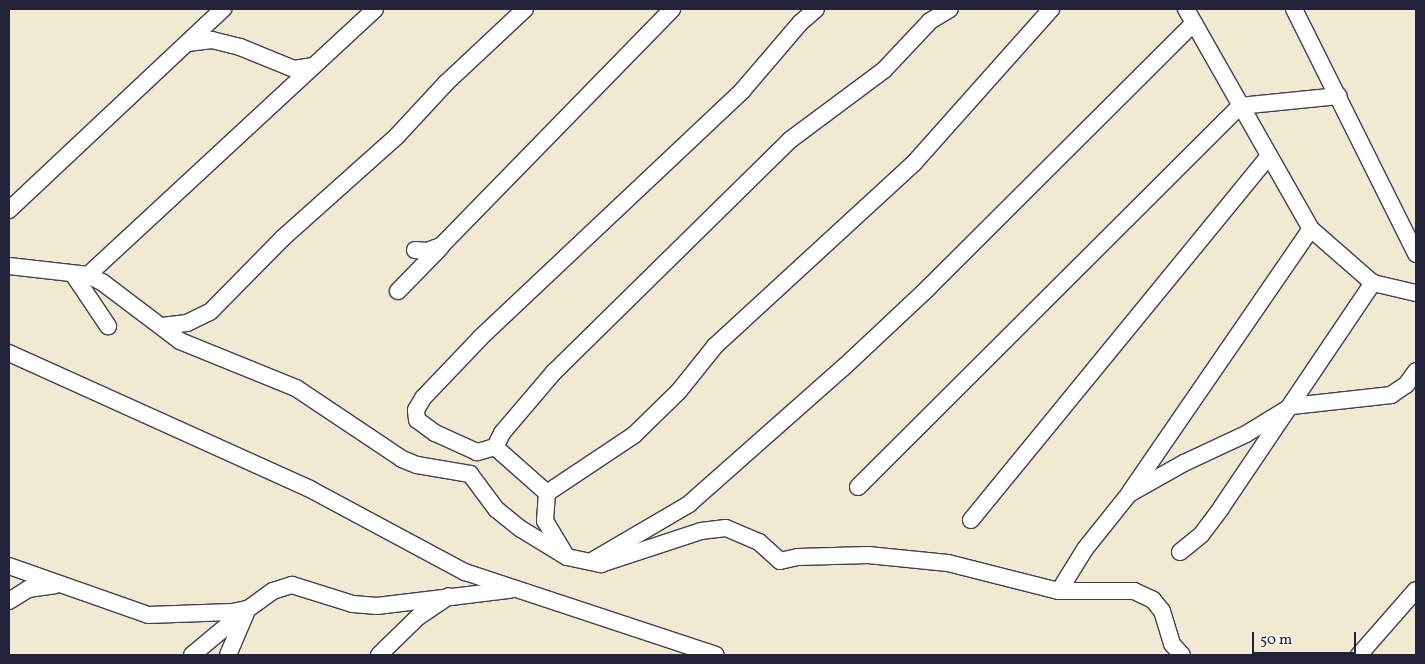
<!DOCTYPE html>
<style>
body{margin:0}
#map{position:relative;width:1425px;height:664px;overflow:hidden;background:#f2e9d3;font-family:Vollkorn,serif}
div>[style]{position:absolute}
.roads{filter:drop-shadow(1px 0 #414052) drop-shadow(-1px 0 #414052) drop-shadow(0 1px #414052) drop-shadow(0 -1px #414052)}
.minor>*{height:16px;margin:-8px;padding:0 8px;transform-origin:8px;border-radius:8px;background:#fff}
span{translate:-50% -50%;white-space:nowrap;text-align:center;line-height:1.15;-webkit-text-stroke:4px #f7f3e8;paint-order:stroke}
.frame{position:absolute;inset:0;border:10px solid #22223b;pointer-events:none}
.scale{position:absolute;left:1252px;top:632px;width:104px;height:22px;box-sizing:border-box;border:2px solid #22223b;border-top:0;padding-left:6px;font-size:15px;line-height:18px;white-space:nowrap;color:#22223b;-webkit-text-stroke:4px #f7f3e8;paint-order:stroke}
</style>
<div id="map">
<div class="roads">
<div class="minor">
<i style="left:1186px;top:9px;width:253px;rotate:60.4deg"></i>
<i style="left:1311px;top:229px;width:82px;rotate:41.1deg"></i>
<i style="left:1373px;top:283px;width:44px;rotate:13.1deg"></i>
<i style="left:1294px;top:9px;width:274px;rotate:63.5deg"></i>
<i style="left:188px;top:43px;width:24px;rotate:-7deg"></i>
<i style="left:212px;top:40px;width:29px;rotate:14deg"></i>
<i style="left:240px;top:47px;width:58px;rotate:22.2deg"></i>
<i style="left:294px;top:69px;width:18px;rotate:-9deg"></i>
<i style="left:9px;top:210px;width:294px;rotate:-43.2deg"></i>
<i style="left:415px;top:250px;width:12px;rotate:5deg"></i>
<i style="left:427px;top:251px;width:15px;rotate:-20deg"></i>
<i style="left:441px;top:246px;width:331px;rotate:-45.7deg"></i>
<i style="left:9px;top:266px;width:80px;rotate:6.5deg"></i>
<i style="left:88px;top:275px;width:16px;rotate:27deg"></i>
<i style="left:102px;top:282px;width:98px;rotate:37.1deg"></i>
<i style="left:180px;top:341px;width:125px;rotate:22.1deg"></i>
<i style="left:296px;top:388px;width:128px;rotate:33.8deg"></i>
<i style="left:402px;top:459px;width:16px;rotate:22deg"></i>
<i style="left:417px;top:465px;width:54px;rotate:9.6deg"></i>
<i style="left:470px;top:474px;width:44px;rotate:53.4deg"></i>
<i style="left:496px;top:509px;width:32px;rotate:39deg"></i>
<i style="left:521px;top:529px;width:54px;rotate:31.3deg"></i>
<i style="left:567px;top:557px;width:35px;rotate:12deg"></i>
<i style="left:601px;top:564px;width:105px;rotate:-18.3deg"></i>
<i style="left:701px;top:531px;width:25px;rotate:-7deg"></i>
<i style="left:726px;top:528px;width:36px;rotate:23deg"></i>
<i style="left:759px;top:542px;width:28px;rotate:42deg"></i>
<i style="left:780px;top:561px;width:18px;rotate:-13deg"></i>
<i style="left:798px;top:557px;width:70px;rotate:-1.6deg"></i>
<i style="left:868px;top:555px;width:80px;rotate:5.7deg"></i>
<i style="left:948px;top:563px;width:114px;rotate:14.2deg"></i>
<i style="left:1059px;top:591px;width:75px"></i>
<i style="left:1134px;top:591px;width:21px;rotate:25deg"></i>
<i style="left:1153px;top:600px;width:14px;rotate:51deg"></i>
<i style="left:1162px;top:611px;width:34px;rotate:73deg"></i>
<i style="left:1172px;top:644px;width:15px;rotate:48deg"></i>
<i style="left:73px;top:274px;width:63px;rotate:56.1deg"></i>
<i style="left:88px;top:275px;width:391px;rotate:-42.8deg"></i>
<i style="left:398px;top:291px;width:60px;rotate:-45.7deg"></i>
<i style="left:162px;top:326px;width:25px;rotate:-7deg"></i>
<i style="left:187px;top:323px;width:25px;rotate:-26deg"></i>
<i style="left:210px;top:312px;width:105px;rotate:-45.4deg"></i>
<i style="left:284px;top:237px;width:150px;rotate:-41.8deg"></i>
<i style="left:396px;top:137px;width:74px;rotate:-47.2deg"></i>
<i style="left:446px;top:83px;width:108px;rotate:-43.1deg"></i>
<i style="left:9px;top:353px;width:330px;rotate:24.3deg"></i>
<i style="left:310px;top:489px;width:176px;rotate:28.2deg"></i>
<i style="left:465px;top:572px;width:264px;rotate:18.3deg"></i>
<i style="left:495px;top:447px;width:16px;rotate:-63deg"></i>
<i style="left:502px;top:433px;width:80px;rotate:-49.6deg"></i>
<i style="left:554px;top:372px;width:331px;rotate:-44.5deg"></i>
<i style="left:790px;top:140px;width:117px;rotate:-36.7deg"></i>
<i style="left:884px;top:70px;width:67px;rotate:-46.8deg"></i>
<i style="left:930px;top:21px;width:23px;rotate:-31deg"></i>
<i style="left:858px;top:487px;width:540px;rotate:-44.92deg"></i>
<i style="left:1240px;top:106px;width:99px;rotate:-5.8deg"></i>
<i style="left:1130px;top:492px;width:319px;rotate:-55.5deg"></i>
<i style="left:547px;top:493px;width:105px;rotate:-33.7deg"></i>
<i style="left:634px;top:435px;width:63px;rotate:-44.4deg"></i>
<i style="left:679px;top:391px;width:58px;rotate:-51.3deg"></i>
<i style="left:715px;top:346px;width:270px;rotate:-42.6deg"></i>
<i style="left:914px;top:163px;width:206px;rotate:-48.3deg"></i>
<i style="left:971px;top:520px;width:470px;rotate:-50.7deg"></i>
<i style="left:1180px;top:552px;width:27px;rotate:-39deg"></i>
<i style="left:1201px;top:535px;width:34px;rotate:-53deg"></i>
<i style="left:1221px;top:508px;width:272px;rotate:-56deg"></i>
<i style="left:565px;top:554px;width:39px;rotate:-121deg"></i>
<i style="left:545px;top:521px;width:28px;rotate:-86deg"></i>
<i style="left:547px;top:493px;width:69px;rotate:-138.5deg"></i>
<i style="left:495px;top:447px;width:19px;rotate:164deg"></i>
<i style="left:477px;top:452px;width:46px;rotate:-155.7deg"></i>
<i style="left:435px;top:433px;width:22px;rotate:-144deg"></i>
<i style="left:417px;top:420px;width:10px;rotate:-96deg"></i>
<i style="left:416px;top:410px;width:14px;rotate:-60deg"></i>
<i style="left:423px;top:398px;width:84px;rotate:-46.4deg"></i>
<i style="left:481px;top:337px;width:359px;rotate:-43.3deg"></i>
<i style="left:742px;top:91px;width:89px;rotate:-49.5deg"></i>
<i style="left:800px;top:23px;width:21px;rotate:-41deg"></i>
<i style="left:592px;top:561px;width:113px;rotate:-30.4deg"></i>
<i style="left:689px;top:504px;width:207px;rotate:-41.5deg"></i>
<i style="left:844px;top:367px;width:115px;rotate:-43.2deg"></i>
<i style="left:928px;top:288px;width:375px;rotate:-44.9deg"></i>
<i style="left:9px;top:566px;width:147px;rotate:19.4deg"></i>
<i style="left:148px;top:615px;width:84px;rotate:-2deg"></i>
<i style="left:232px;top:612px;width:16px;rotate:-11deg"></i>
<i style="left:248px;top:609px;width:31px;rotate:-36deg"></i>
<i style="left:273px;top:591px;width:20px;rotate:-18deg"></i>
<i style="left:292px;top:585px;width:64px;rotate:17.3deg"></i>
<i style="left:353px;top:604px;width:24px;rotate:5deg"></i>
<i style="left:377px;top:606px;width:134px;rotate:-6.9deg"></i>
<i style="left:1059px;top:591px;width:49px;rotate:-58.2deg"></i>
<i style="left:1085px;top:549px;width:70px;rotate:-51.3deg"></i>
<i style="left:1129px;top:494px;width:63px;rotate:-29.4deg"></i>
<i style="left:1184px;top:463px;width:68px;rotate:-25.1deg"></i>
<i style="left:1246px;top:434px;width:54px;rotate:-31.3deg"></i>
<i style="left:1292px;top:406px;width:100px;rotate:-6.3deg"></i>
<i style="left:1391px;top:395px;width:18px;rotate:-34deg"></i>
<i style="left:1406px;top:385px;width:17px;rotate:-54deg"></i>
<i style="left:9px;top:601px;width:22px;rotate:-32deg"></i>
<i style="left:28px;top:589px;width:27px;rotate:-8deg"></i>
<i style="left:192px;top:655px;width:70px;rotate:-39.8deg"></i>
<i style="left:228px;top:655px;width:46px;rotate:-66.8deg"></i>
<i style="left:379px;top:655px;width:54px;rotate:-44.3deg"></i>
<i style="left:418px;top:617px;width:37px;rotate:-34deg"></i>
<i style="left:1359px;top:655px;width:86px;rotate:-48.8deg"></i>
</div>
</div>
<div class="frame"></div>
<div class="scale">50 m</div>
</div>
